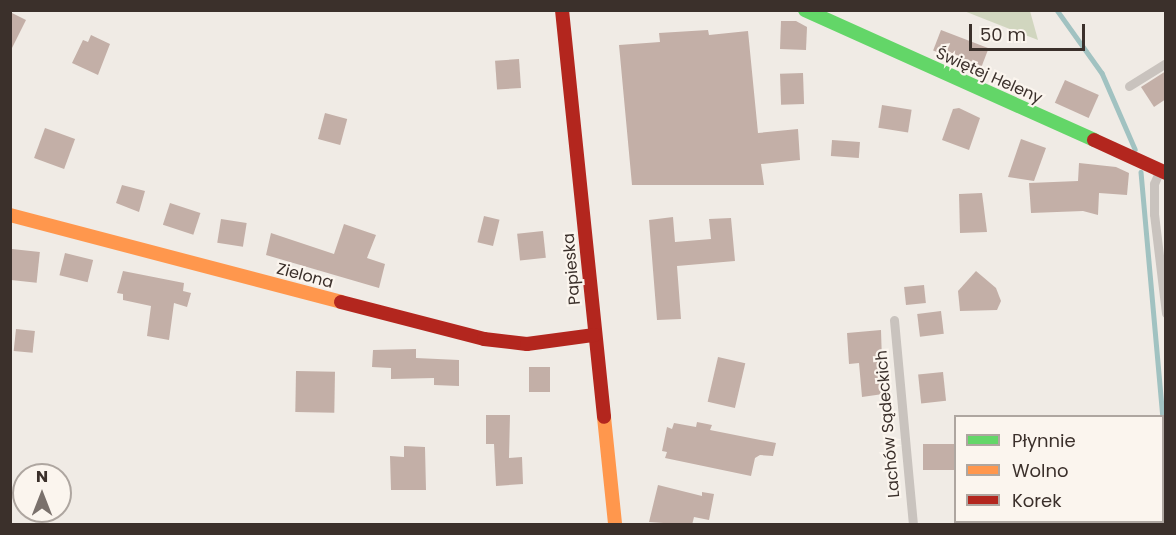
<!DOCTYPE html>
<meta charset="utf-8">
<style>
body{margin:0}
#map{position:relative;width:1176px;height:535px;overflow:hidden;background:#f0ebe5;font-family:Poppins,sans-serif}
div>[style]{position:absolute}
.green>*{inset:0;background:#d1d6bf}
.stream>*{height:4.5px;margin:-2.25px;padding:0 2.25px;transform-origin:2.25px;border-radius:2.25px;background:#a1c2c1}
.building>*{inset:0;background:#c3afa7;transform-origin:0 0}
.lane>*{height:9px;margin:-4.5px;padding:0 4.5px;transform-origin:4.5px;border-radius:4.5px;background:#c9c3be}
.fast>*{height:14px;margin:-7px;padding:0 7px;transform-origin:7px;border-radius:7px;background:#63d668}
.slow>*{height:14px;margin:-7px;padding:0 7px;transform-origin:7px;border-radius:7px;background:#ff974d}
.jam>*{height:14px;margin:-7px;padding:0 7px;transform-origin:7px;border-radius:7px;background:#b3261e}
span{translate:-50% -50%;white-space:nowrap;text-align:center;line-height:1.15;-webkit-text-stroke:4.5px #fbf5ee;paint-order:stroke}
.street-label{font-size:16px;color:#3b302b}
.frame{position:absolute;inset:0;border:12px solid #3b302b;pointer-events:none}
.legend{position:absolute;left:954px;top:415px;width:210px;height:108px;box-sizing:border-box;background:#fbf5ee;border:2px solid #aea6a0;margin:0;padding:8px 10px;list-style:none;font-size:18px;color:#3b302b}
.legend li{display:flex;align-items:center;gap:12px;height:30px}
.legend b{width:30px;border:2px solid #aea6a0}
.north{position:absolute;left:12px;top:463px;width:60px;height:60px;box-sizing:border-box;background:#fbf5ee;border:2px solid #aea6a0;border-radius:50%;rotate:0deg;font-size:16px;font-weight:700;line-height:24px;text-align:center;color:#3b302b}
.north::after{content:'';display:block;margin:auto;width:21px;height:27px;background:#7a716c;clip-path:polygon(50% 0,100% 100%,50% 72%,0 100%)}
.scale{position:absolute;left:969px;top:24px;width:116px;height:27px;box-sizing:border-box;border:3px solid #3b302b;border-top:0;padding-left:8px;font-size:18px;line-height:21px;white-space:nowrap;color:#3b302b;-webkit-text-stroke:4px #fbf5ee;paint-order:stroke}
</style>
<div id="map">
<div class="green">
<i style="clip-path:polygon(964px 11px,1030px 11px,1038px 40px)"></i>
</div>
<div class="stream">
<i style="left:1057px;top:10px;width:77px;rotate:54.5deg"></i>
<i style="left:1102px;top:73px;width:83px;rotate:66.5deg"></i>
<i style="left:1141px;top:172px;width:282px;rotate:84.9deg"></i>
</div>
<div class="building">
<i style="clip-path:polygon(10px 12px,26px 20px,10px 52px)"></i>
<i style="clip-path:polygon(781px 21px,796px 21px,807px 27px,806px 50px,780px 49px)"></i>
<i style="clip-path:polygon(708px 30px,709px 35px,748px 31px,758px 133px,798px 129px,800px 160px,761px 164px,764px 185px,632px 185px,619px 45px,660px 42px,659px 33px)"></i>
<i style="left:941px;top:30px;width:51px;height:22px;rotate:21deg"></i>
<i style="clip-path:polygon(91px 35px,110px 44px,98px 75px,72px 63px,83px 40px,88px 42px)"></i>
<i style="left:519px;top:59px;width:29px;height:24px;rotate:86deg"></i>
<i style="clip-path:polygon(1166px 71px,1166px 99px,1154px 107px,1141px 87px)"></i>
<i style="left:803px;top:73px;width:31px;height:23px;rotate:88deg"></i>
<i style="left:1065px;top:80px;width:37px;height:25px;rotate:24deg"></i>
<i style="left:882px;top:105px;width:30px;height:23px;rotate:9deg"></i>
<i style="clip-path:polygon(959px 108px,980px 118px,969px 150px,942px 140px,953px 109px)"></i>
<i style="left:325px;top:113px;width:23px;height:27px;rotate:15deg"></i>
<i style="left:45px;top:128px;width:32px;height:32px;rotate:20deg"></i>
<i style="clip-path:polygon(1021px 139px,1046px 148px,1034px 181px,1008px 177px)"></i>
<i style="left:832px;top:140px;width:28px;height:16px;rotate:4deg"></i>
<i style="clip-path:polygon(1079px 163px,1116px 167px,1129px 173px,1127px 195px,1099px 193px,1098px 215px,1083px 211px,1031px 213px,1029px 183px,1078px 181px)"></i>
<i style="clip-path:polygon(122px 185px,145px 191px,139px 212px,116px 203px)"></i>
<i style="clip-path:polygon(982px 193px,987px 232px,960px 233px,959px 194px)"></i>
<i style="left:170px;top:203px;width:32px;height:23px;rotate:18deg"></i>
<i style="left:484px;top:216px;width:16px;height:27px;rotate:14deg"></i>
<i style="clip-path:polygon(673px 217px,675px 242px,711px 239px,709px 219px,731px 218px,735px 261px,677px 266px,681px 319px,657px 320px,649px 220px)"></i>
<i style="left:221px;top:219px;width:26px;height:24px;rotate:9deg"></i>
<i style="clip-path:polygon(344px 224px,376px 235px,367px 258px,385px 264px,379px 288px,266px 255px,271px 233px,334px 254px)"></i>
<i style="left:543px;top:231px;width:27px;height:26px;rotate:84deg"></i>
<i style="left:12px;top:249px;width:28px;height:31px;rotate:6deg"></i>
<i style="left:65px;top:253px;width:29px;height:23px;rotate:14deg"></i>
<i style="clip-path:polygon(123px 271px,184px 283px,183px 291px,191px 293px,187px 307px,174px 303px,169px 340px,147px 336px,151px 306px,123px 300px,123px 294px,117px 293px)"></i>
<i style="clip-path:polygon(976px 271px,996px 288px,1001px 301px,997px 310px,960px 311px,958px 291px)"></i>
<i style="left:924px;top:285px;width:18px;height:20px;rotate:84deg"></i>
<i style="left:941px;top:311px;width:23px;height:24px;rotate:83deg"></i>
<i style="left:16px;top:329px;width:19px;height:22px;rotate:6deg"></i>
<i style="clip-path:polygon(881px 330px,883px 394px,862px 397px,859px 363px,849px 364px,847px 333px)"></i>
<i style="clip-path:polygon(416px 349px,416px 358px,459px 360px,459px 386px,434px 385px,434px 378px,391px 379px,391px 368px,372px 367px,373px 350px)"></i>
<i style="left:718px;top:357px;width:28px;height:46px;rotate:13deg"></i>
<i style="left:529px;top:367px;width:21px;height:25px"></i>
<i style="left:296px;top:371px;width:39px;height:41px;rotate:1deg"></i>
<i style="left:943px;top:372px;width:29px;height:25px;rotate:84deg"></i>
<i style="clip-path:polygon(486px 415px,510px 415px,509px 458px,522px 457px,523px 484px,496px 486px,494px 444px,486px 444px)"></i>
<i style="clip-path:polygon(697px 422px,712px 425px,710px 430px,776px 443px,773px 456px,760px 455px,755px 458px,751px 476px,665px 458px,667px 452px,662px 451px,667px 427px,672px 429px,674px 423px,696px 427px)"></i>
<i style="left:956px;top:444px;width:26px;height:33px;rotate:90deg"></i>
<i style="clip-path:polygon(404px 446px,425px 447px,426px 490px,391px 490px,390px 456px,404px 457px)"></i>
<i style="clip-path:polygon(658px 485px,702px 496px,702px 492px,714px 494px,709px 520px,694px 517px,692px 525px,649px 522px)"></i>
</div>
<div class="lane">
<i style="left:1129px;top:86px;width:44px;rotate:-31.9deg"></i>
<i style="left:1159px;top:172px;width:13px;rotate:113deg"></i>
<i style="left:1154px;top:184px;width:30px;rotate:90deg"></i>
<i style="left:1154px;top:214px;width:100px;rotate:83.1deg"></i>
<i style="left:894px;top:320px;width:205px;rotate:84.7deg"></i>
</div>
<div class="fast">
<i style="left:805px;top:10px;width:317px;rotate:24.2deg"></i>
</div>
<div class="slow">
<i style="left:10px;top:215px;width:342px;rotate:14.7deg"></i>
<i style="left:604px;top:417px;width:108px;rotate:84.1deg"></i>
</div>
<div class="jam">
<i style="left:562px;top:10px;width:409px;rotate:84.1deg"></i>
<i style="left:1094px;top:140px;width:79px;rotate:24.6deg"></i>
<i style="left:341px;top:302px;width:148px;rotate:14.5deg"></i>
<i style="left:484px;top:339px;width:43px;rotate:6.6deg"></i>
<i style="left:527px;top:344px;width:68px;rotate:-7.7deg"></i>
</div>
<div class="street-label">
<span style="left:989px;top:76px;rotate:24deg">Świętej Heleny</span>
<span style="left:572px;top:269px;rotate:-95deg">Papieska</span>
<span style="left:305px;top:276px;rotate:15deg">Zielona</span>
<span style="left:888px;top:424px;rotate:-95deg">Lachów Sądeckich</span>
</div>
<div class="frame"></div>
<ul class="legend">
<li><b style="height:8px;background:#63d668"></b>Płynnie</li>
<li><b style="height:8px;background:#ff974d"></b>Wolno</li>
<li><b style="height:8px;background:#b3261e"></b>Korek</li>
</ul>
<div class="north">N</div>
<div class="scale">50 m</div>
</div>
